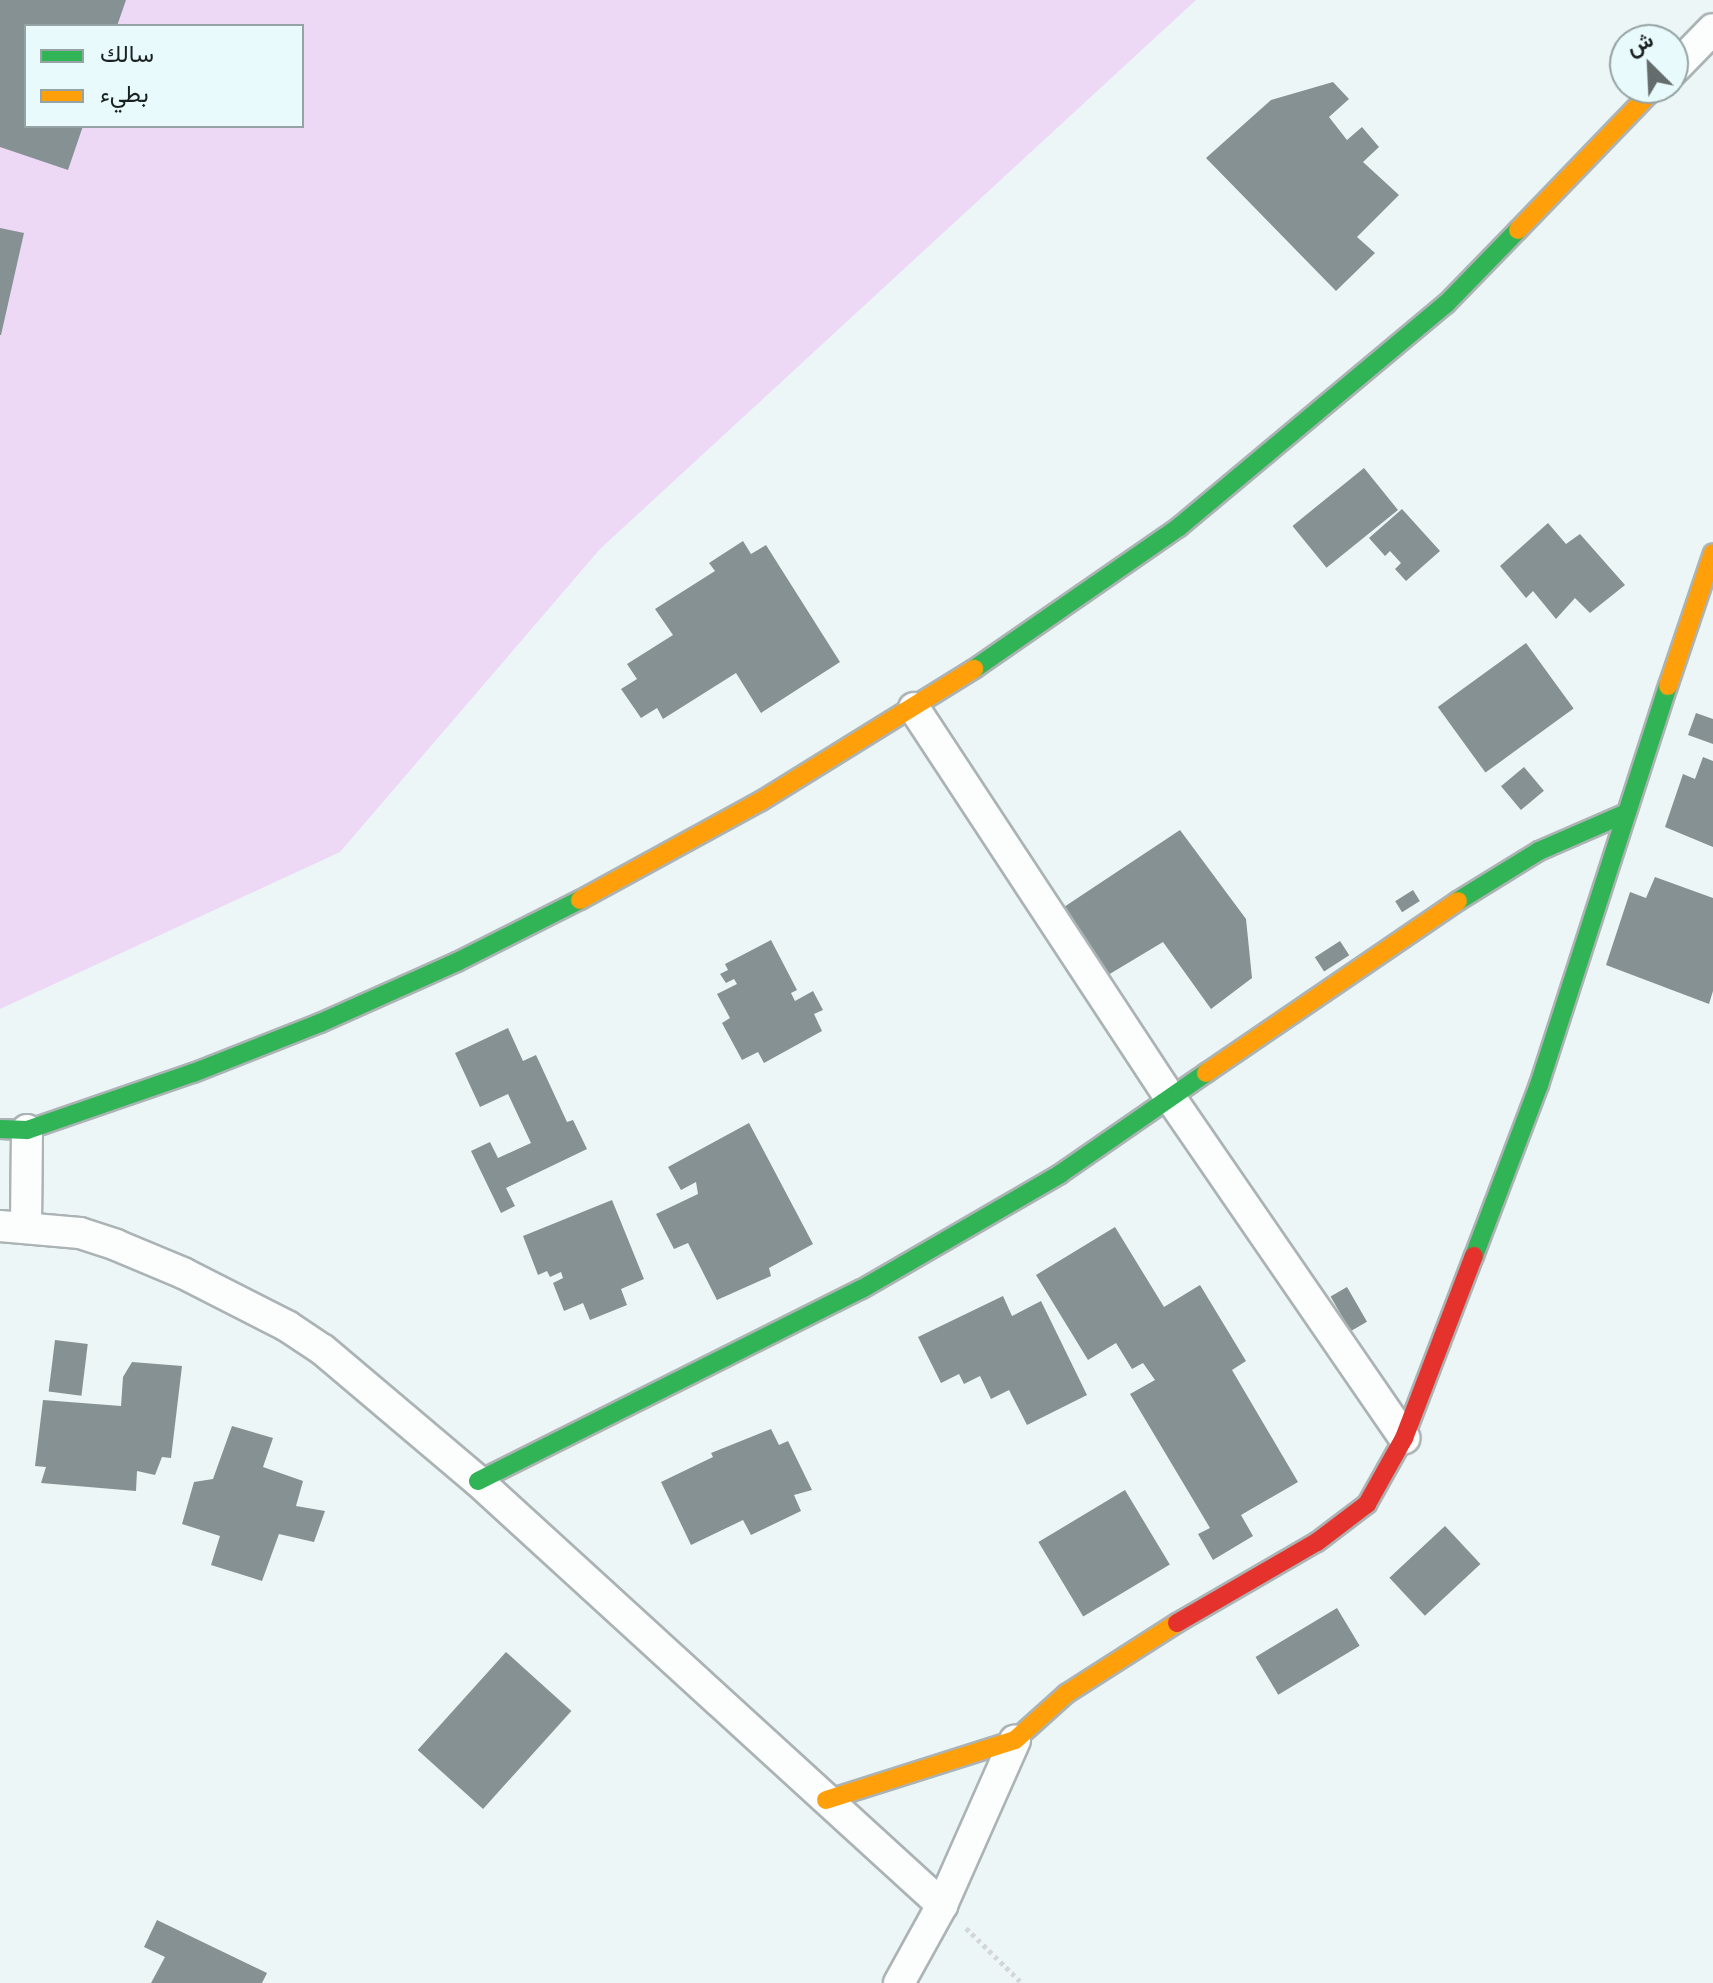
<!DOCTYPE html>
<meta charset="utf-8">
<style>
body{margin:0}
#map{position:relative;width:1713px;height:1983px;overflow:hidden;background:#ecf6f7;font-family:"Varela Round",Vazirmatn,sans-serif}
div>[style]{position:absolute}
.green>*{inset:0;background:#edd8f5}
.building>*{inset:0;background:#859192;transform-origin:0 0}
.path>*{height:5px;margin-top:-2.5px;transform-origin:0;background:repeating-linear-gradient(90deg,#d4d7d7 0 4px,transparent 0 8px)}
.roads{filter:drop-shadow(2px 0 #acb3b4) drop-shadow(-2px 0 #acb3b4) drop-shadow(0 2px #acb3b4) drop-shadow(0 -2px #acb3b4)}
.street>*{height:30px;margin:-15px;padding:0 15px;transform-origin:15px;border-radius:15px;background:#fcfefe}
.fast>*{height:18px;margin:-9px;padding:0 9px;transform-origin:9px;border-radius:9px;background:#30b455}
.slow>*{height:18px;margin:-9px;padding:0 9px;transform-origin:9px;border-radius:9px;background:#ff9f0a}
.jam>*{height:18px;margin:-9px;padding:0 9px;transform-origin:9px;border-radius:9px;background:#e5322d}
span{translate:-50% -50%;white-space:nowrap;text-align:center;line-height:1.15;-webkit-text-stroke:8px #e8fafb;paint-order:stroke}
.legend{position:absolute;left:24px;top:24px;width:280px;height:104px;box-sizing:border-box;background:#e8fafb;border:2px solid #96a3a4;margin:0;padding:10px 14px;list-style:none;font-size:24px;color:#1a2121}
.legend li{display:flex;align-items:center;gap:16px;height:40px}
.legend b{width:40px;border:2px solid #96a3a4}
.north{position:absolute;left:1609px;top:24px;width:80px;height:80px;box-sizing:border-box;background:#e8fafb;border:2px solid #96a3a4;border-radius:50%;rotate:336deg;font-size:22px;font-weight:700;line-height:32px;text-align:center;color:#1a2121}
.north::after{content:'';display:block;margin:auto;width:28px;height:36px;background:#646c6c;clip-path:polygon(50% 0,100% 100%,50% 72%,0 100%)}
</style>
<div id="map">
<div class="green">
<i style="clip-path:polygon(evenodd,0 0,1196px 0,600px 549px,340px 852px,0 1009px,0 0,26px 26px,302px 26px,302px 126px,26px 126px,26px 26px)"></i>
</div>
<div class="building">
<i style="clip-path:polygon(0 0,126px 0,117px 26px,26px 26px,26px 126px,83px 126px,68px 170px,0 147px)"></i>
<i style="clip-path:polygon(1333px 82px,1349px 99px,1329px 117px,1347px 140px,1362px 127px,1379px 147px,1363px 162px,1399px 195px,1357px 237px,1375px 253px,1336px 291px,1206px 158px,1271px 100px)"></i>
<i style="clip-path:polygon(0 228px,24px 233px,1px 335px,0 335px)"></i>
<i style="left:1364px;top:468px;width:54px;height:92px;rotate:51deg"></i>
<i style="clip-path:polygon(1402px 509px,1440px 551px,1406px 581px,1395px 569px,1401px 563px,1390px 551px,1385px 556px,1369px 538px)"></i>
<i style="clip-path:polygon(1548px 523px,1566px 544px,1580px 534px,1625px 585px,1590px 613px,1575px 598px,1556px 619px,1533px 591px,1526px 598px,1500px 566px)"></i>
<i style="clip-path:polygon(743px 541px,751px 554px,766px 545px,840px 662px,761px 713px,736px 673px,663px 719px,657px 708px,641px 718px,621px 689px,637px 679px,627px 664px,673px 635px,655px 609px,715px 571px,709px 563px)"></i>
<i style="left:1526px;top:643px;width:81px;height:109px;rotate:54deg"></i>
<i style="clip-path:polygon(1696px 713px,1713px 719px,1713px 744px,1688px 735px)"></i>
<i style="clip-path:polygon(1703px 757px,1713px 761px,1713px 847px,1665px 827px,1683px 774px,1695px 779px)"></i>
<i style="left:1524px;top:767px;width:31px;height:30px;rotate:50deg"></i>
<i style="clip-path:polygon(1180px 830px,1246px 919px,1252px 978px,1211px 1009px,1163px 942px,1103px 978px,1061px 909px)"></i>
<i style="clip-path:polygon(1655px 877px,1713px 898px,1713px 991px,1709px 1004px,1606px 965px,1630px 892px,1646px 898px)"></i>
<i style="left:1413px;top:890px;width:13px;height:21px;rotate:58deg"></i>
<i style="clip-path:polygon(771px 940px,797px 990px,791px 993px,795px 1001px,813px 991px,823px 1010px,814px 1014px,822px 1031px,764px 1063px,758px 1052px,742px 1060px,722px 1023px,730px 1018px,717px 994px,737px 984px,734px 979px,726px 983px,720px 974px,728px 970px,725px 964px)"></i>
<i style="left:1340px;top:941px;width:17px;height:30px;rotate:57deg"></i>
<i style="clip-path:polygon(508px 1028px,523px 1061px,536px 1055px,567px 1122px,573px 1120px,587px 1149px,506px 1188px,515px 1206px,501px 1213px,471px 1151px,490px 1142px,498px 1158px,531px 1143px,508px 1094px,480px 1107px,455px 1053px)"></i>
<i style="clip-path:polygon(749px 1123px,813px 1244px,769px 1268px,771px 1276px,717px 1300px,688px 1243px,674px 1249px,656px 1214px,698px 1194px,696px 1182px,681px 1190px,668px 1167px)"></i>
<i style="clip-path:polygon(612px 1200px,644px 1279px,621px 1289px,627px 1305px,590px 1320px,583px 1303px,564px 1311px,553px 1283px,563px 1278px,561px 1272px,550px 1277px,547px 1271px,538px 1275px,523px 1236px)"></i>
<i style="clip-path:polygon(1115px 1227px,1164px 1307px,1200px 1285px,1246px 1361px,1232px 1370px,1298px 1482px,1241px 1515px,1253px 1536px,1213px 1560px,1198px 1534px,1210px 1528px,1130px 1394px,1155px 1380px,1143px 1363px,1132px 1369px,1116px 1343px,1088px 1360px,1036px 1275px)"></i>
<i style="left:1347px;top:1287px;width:40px;height:19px;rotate:60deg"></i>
<i style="clip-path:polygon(1003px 1296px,1012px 1316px,1041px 1301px,1087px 1395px,1027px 1425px,1009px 1390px,991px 1399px,980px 1376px,964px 1384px,959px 1374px,941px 1383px,918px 1337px)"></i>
<i style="left:55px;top:1340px;width:33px;height:52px;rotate:7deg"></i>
<i style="clip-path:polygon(132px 1362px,182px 1366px,171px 1458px,162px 1457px,155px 1475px,137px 1471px,136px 1491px,41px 1483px,46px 1467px,35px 1466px,43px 1400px,121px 1406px,123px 1377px)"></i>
<i style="clip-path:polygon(232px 1426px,273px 1438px,263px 1467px,303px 1481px,296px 1506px,325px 1511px,314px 1542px,279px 1534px,262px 1581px,211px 1565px,220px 1536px,182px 1524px,194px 1482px,213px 1479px)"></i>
<i style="clip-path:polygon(771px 1429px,779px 1445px,788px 1441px,812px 1490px,794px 1495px,801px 1511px,751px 1535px,743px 1520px,691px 1545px,661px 1482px,713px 1457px,711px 1453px)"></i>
<i style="left:1125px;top:1490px;width:87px;height:101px;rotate:59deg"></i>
<i style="left:1445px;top:1526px;width:52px;height:76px;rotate:47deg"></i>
<i style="left:1337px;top:1608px;width:44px;height:95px;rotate:59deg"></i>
<i style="left:506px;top:1652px;width:88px;height:132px;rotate:42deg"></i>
<i style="clip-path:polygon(157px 1920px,267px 1973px,262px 1983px,151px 1983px,165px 1957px,144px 1947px)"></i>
</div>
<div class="path">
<i style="left:966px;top:1928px;width:78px;rotate:44.5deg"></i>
</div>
<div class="roads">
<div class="street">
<i style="left:1673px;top:70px;width:57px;rotate:-45.7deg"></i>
<i style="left:914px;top:708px;width:466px;rotate:56.7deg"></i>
<i style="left:1170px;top:1097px;width:414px;rotate:55.5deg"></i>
<i style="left:0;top:1226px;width:80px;rotate:5deg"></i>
<i style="left:80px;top:1233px;width:38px;rotate:18deg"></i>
<i style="left:116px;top:1245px;width:73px;rotate:22.7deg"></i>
<i style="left:183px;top:1273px;width:117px;rotate:27deg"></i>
<i style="left:287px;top:1326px;width:43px;rotate:33.7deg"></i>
<i style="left:323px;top:1350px;width:203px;rotate:40.2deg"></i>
<i style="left:478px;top:1481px;width:629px;rotate:42.42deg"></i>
<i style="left:26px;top:1226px;width:96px;rotate:-89.4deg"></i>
<i style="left:899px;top:1983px;width:89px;rotate:-61.1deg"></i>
<i style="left:942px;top:1905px;width:180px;rotate:-66.1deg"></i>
</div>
<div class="fast">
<i style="left:974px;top:669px;width:249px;rotate:-34.7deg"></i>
<i style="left:1179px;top:527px;width:348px;rotate:-39.9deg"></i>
<i style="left:1446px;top:304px;width:103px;rotate:-45.8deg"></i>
<i style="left:1458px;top:901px;width:95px;rotate:-31.7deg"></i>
<i style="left:1539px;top:851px;width:93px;rotate:-23.5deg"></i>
<i style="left:0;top:1129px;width:27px;rotate:2deg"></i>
<i style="left:27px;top:1130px;width:176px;rotate:-19deg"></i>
<i style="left:193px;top:1073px;width:136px;rotate:-21.5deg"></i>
<i style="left:320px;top:1023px;width:150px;rotate:-24deg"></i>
<i style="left:457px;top:962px;width:138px;rotate:-26.8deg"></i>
<i style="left:1474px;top:1256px;width:183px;rotate:-69.2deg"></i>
<i style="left:1539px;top:1085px;width:419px;rotate:-72.1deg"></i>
<i style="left:478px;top:1481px;width:429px;rotate:-26.6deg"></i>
<i style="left:862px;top:1289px;width:229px;rotate:-30.1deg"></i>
<i style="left:1060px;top:1174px;width:178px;rotate:-34.7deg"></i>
</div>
<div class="slow">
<i style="left:1518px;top:230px;width:197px;rotate:-46deg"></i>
<i style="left:1668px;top:686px;width:140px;rotate:-71.3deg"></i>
<i style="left:580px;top:900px;width:206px;rotate:-28.7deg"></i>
<i style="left:761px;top:801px;width:251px;rotate:-31.8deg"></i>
<i style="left:1206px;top:1073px;width:305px;rotate:-34.3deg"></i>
<i style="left:826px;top:1800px;width:198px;rotate:-17.6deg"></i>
<i style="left:1015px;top:1740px;width:69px;rotate:-42deg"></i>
<i style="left:1066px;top:1694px;width:132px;rotate:-32.6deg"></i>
</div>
<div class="jam">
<i style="left:1177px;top:1623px;width:162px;rotate:-30.1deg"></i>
<i style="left:1317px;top:1542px;width:63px;rotate:-37.2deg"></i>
<i style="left:1367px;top:1504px;width:76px;rotate:-60.7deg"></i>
<i style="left:1404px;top:1438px;width:195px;rotate:-69deg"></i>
</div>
</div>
<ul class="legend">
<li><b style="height:10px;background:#30b455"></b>سالك</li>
<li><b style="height:10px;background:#ff9f0a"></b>بطيء</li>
</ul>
<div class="north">ش</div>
</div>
